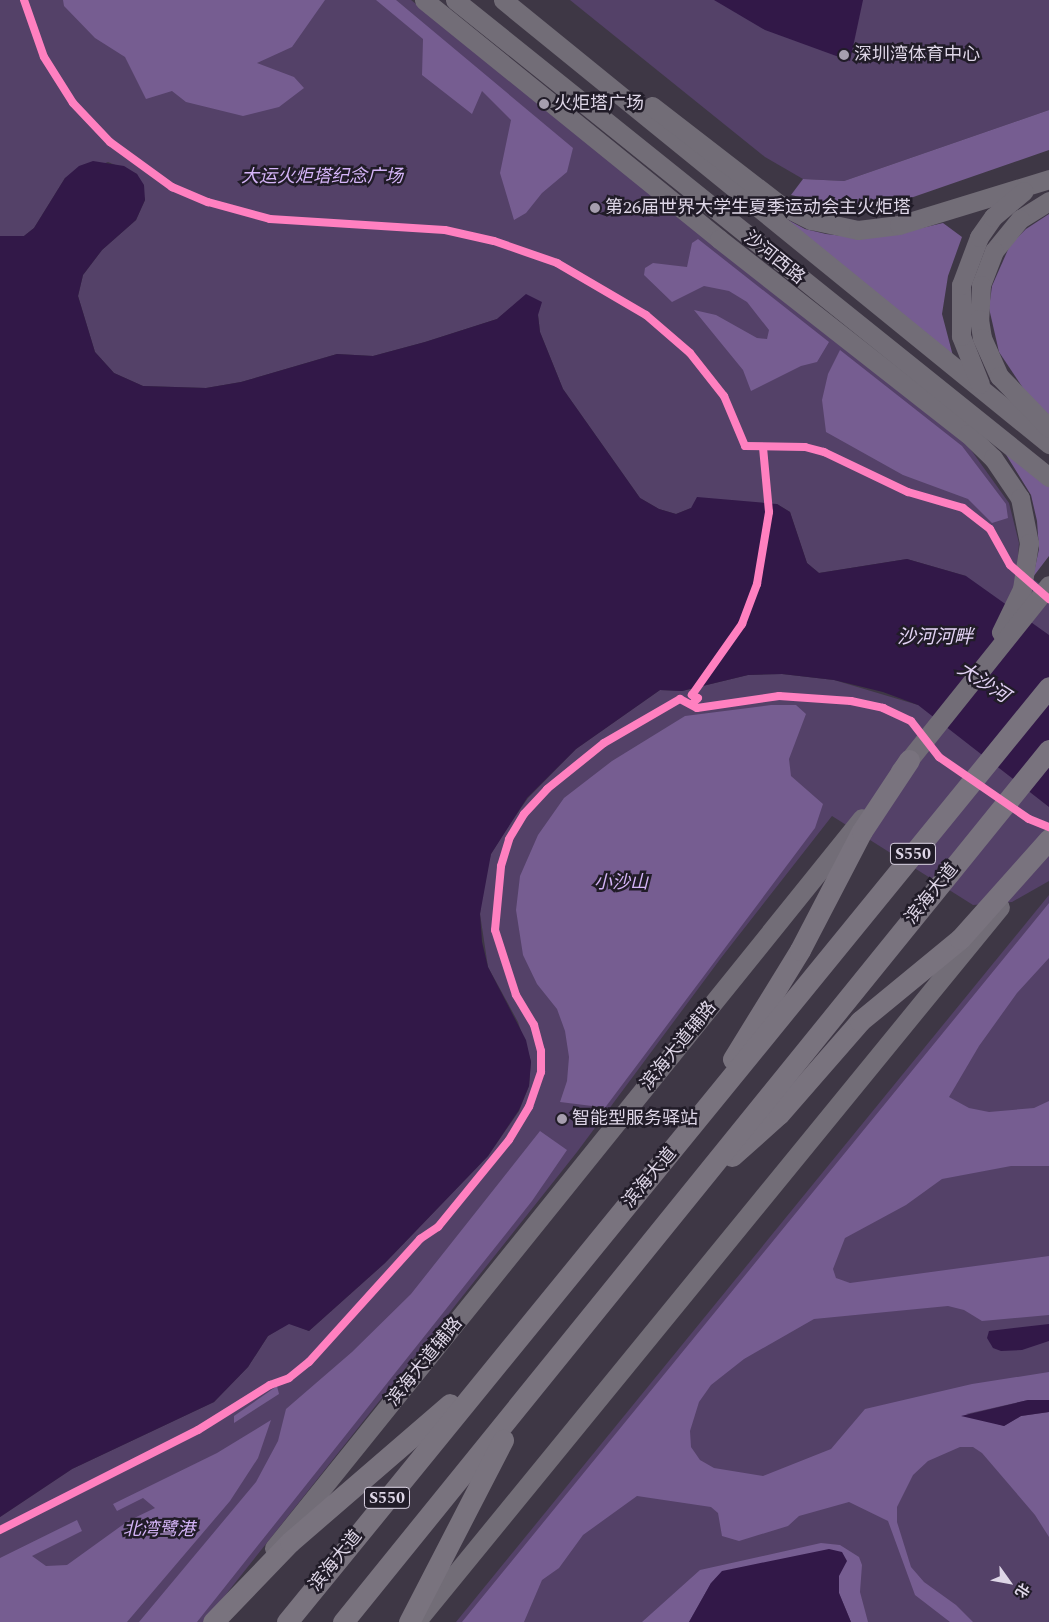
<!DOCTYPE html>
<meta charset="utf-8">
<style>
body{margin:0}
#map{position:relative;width:1049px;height:1622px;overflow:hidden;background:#3e3745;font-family:Spectral,"Noto Sans SC",serif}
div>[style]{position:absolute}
.green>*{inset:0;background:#544168}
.forest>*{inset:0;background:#765d91}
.water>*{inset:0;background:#321848}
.major>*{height:19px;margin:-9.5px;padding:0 9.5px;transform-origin:9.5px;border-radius:9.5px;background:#726d77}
.highway>*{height:21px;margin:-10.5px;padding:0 10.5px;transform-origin:10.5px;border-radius:10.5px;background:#79737e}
.cycleway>*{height:8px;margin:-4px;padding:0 4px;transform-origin:4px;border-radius:4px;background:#ff80c0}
.dots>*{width:14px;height:14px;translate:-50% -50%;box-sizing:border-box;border:2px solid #211c28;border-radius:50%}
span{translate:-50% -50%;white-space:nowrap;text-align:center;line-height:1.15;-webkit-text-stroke:5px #211c28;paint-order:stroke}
.shield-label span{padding:1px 4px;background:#211c28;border:1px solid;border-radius:4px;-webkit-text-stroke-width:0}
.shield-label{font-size:16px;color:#ded6e7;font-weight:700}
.poi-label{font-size:18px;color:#ded6e7}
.left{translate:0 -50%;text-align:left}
.park-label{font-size:18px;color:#d4b4f7;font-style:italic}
.street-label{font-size:18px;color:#ded6e7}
.water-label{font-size:19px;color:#e3d3f5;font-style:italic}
.north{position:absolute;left:984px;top:1557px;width:50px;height:50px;-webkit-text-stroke:4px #211c28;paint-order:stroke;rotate:122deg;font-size:14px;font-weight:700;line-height:20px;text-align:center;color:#ded6e7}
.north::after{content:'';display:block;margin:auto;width:18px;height:22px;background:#ded6e7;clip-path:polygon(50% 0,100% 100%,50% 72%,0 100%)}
</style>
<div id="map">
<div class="green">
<i style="clip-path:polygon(0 0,411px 0,966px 443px,1009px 503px,1019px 543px,1017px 568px,1049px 590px,1049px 881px,1012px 902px,973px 905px,832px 816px,721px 958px,577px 1152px,204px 1622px,0 1622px,0 1517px,72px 1469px,214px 1402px,248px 1367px,268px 1336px,289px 1323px,309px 1331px,385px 1263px,488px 1156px,519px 1111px,529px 1086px,531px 1061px,518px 1022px,488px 967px,480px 914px,483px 883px,491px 854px,507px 828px,528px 798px,576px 749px,660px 690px,682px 691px,748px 675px,782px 674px,834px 680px,918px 705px,966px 576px,907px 559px,819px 573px,807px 563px,790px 512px,777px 504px,691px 508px,676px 514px,659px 509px,640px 498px,563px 389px,540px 332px,538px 315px,526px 295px,497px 319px,425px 342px,373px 356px,337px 354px,241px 382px,206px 388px,143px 386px,114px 373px,95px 352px,78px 296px,83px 275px,102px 250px,136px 220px,145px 200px,137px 174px,108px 162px,65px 178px,34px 228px,24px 236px,0 236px)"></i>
<i style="clip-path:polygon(570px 0,1049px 0,1049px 110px,844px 181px,803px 179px,765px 157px)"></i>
<i style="clip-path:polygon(1049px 895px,1049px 1622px,456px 1622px)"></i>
</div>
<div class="forest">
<i style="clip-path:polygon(63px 0,325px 0,292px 47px,257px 63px,294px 77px,304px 88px,279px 107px,243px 116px,186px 102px,172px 91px,146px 99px,125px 57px,95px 38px,64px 6px)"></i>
<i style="clip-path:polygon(376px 0,396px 0,573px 148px,567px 172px,542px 193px,526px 213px,514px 220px,500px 173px,511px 120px,482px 91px,472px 114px,422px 75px,423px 39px)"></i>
<i style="clip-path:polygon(1049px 110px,1049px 150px,896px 203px,871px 207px,844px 207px,791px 195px,803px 179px,844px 181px)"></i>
<i style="clip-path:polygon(773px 212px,805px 229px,826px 234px,860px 238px,892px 235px,943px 223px,962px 237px,948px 276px,942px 314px,953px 356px)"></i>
<i style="clip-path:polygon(1049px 214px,1049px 415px,1025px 391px,999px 352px,989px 308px,992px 286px,1010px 245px,1026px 229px)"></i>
<i style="clip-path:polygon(698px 239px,829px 342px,817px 362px,801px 366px,751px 391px,743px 370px,694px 310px,716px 315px,757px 338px,767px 339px,769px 330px,747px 302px,729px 291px,704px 286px,672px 302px,644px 275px,645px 268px,653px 263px,687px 267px,692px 243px)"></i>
<i style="clip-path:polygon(840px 350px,962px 446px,1006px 504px,1008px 518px,992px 523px,968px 499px,903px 475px,826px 432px,822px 400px,828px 374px)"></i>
<i style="clip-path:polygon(1000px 445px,1049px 485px,1049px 556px,1033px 577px,1039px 549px,1037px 521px,1031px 495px)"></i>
<i style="clip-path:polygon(771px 705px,796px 705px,806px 714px,789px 759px,791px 776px,823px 804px,815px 828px,598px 1117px,592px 1106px,560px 1102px,567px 1081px,569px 1057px,565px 1031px,557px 1009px,537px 984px,523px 955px,516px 910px,520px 876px,538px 835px,564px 798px,612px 761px,685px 716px)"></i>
<i style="clip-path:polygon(1049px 903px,1049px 958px,1017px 993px,979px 1046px,949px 1097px,969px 1108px,989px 1112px,1034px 1108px,1049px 1101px,1049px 1166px,1011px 1166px,942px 1179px,906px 1205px,845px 1238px,833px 1269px,836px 1278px,850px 1283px,1049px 1256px,1049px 1315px,982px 1321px,964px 1310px,948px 1306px,814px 1319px,744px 1359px,711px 1385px,699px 1402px,690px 1431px,691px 1447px,700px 1460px,714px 1468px,763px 1476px,831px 1449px,865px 1409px,972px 1384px,1049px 1372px,1049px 1400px,1028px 1400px,966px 1414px,1004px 1426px,1021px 1416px,1049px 1412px,1049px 1537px,1035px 1515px,982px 1453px,973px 1447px,960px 1447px,928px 1461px,913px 1475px,897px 1507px,897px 1522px,911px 1567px,924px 1582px,956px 1605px,973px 1622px,950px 1622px,915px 1595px,888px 1521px,849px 1502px,799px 1516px,788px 1526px,739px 1541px,722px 1536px,718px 1513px,711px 1507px,637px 1496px,583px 1535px,559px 1568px,542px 1580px,524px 1622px,462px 1622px)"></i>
<i style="clip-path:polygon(540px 1131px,567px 1150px,532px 1201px,197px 1622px,139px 1622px,256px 1482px,278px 1441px,286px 1409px,352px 1352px,411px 1294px)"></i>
<i style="clip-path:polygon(277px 1386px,279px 1394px,234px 1423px,234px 1416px)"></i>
<i style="clip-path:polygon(271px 1420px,258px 1458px,230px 1501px,127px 1622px,0 1622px,0 1558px,77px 1520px,82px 1531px,32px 1556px,46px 1566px,67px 1565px,128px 1521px,155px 1508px,143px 1498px,117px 1511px,113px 1504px,217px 1453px)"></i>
<i style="clip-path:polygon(821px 1543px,840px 1545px,859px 1557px,862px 1565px,860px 1592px,868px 1622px,851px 1622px,839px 1593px,839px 1576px,711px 1583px,689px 1622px,642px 1622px,700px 1570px)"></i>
</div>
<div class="water">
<i style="clip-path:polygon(714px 0,863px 0,850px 61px,765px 30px)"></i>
<i style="clip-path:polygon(93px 161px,124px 166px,137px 174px,144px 185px,145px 200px,136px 220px,102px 250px,83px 275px,78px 296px,95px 352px,114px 373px,143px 386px,206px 388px,241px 382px,337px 354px,373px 356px,425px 342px,497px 319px,526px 294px,542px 302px,538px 315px,540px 332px,563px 389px,640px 498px,659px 509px,676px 514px,691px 508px,697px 497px,777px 504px,790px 512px,807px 563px,819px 573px,907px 559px,966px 576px,1049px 635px,1049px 807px,918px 705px,883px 692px,834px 680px,782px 674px,748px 675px,682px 691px,660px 690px,576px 749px,527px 798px,491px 854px,480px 914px,482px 942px,488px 967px,526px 1040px,531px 1062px,529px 1086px,519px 1110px,488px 1156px,385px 1263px,309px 1331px,289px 1324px,268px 1336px,248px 1367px,214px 1402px,72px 1469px,0 1517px,0 236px,24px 236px,34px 228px,65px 178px,79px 166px)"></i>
<i style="clip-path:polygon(1049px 1324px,1049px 1341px,1022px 1350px,1001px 1351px,993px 1348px,987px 1338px,989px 1331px)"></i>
<i style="clip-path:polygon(1028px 1400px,1049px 1400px,1049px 1412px,1021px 1416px,1004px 1426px,961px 1416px)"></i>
<i style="clip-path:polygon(829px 1549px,842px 1552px,847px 1561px,839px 1576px,839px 1593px,851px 1622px,689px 1622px,711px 1583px,722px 1571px)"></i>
</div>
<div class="major">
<i style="left:424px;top:0;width:380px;rotate:39deg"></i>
<i style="left:719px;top:239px;width:316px;rotate:38.1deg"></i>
<i style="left:968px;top:434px;width:35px;rotate:44deg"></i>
<i style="left:993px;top:458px;width:48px;rotate:56deg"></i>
<i style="left:1020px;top:498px;width:46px;rotate:78.7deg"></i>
<i style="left:1029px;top:543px;width:47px;rotate:98.7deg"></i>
<i style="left:1022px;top:589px;width:48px;rotate:116deg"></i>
<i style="left:455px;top:0;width:762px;rotate:38.77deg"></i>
<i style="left:503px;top:0;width:704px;rotate:39.12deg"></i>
<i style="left:652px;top:106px;width:160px;rotate:37.7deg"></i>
<i style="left:779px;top:204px;width:36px;rotate:27deg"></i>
<i style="left:811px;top:220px;width:48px;rotate:12deg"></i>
<i style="left:858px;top:230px;width:41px;rotate:-7deg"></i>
<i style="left:899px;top:225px;width:157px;rotate:-17deg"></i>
<i style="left:1049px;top:201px;width:34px;rotate:148deg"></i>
<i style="left:1020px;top:219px;width:41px;rotate:129.1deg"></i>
<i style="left:994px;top:251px;width:36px;rotate:111deg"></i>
<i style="left:981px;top:285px;width:34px;rotate:93deg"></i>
<i style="left:979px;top:319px;width:19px;rotate:81deg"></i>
<i style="left:982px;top:338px;width:42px;rotate:65.9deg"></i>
<i style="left:999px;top:376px;width:72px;rotate:46.1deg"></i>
<i style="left:980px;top:384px;width:52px;rotate:-111.6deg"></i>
<i style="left:961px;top:336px;width:51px;rotate:-90deg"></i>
<i style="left:961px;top:285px;width:51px;rotate:-69.4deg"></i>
<i style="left:979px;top:237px;width:24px;rotate:-55deg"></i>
<i style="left:993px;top:217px;width:40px;rotate:-40deg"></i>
<i style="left:900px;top:771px;width:238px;rotate:-51.3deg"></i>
<i style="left:274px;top:1548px;width:937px;rotate:-51.15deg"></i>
<i style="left:416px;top:1622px;width:923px;rotate:-50.76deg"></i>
</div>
<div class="highway">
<i style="left:733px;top:1059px;width:128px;rotate:-58.4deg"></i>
<i style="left:800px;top:950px;width:134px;rotate:-62.5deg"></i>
<i style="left:862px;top:831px;width:85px;rotate:-56.5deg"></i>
<i style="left:732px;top:1156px;width:63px;rotate:-41.8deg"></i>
<i style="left:779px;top:1114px;width:123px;rotate:-48.9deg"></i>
<i style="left:860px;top:1021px;width:129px;rotate:-39.4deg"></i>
<i style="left:960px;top:939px;width:134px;rotate:-48.3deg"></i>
<i style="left:213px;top:1622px;width:111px;rotate:-46.1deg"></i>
<i style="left:290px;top:1542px;width:211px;rotate:-40.8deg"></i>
<i style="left:287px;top:1622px;width:1206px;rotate:-50.82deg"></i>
<i style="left:343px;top:1622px;width:1122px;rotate:-51.01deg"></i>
<i style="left:409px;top:1622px;width:205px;rotate:-62.7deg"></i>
</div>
<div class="cycleway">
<i style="left:24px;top:0;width:60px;rotate:70.7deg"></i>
<i style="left:44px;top:57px;width:54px;rotate:57.8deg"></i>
<i style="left:73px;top:103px;width:54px;rotate:46.5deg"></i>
<i style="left:110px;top:142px;width:77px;rotate:36deg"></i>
<i style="left:172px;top:187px;width:39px;rotate:23deg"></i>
<i style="left:208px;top:202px;width:64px;rotate:15.3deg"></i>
<i style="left:270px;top:219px;width:175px;rotate:3.6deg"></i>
<i style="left:445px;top:230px;width:50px;rotate:12.7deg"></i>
<i style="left:494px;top:241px;width:67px;rotate:19.2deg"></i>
<i style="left:557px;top:263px;width:103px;rotate:30.3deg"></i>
<i style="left:646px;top:315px;width:58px;rotate:40.8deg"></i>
<i style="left:690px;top:353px;width:55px;rotate:51.7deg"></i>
<i style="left:724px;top:396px;width:54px;rotate:67.2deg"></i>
<i style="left:745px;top:446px;width:60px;rotate:1deg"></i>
<i style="left:805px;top:447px;width:20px;rotate:15deg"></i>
<i style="left:824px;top:452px;width:93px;rotate:25.5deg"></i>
<i style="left:908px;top:492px;width:57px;rotate:16.2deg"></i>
<i style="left:963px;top:508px;width:34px;rotate:38deg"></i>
<i style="left:990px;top:529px;width:41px;rotate:60.9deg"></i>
<i style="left:1010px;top:565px;width:52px;rotate:41.1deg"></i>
<i style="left:692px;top:704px;width:8px;rotate:-45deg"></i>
<i style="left:698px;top:698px;width:7px;rotate:-153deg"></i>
<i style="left:692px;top:695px;width:87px;rotate:-54.8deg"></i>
<i style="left:742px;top:624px;width:43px;rotate:-69.4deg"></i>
<i style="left:757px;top:584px;width:73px;rotate:-80.5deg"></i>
<i style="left:769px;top:512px;width:65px;rotate:-95.3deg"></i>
<i style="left:0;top:1530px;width:222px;rotate:-26.8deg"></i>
<i style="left:198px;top:1430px;width:85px;rotate:-32deg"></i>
<i style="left:270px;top:1385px;width:20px;rotate:-20deg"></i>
<i style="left:289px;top:1378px;width:26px;rotate:-39deg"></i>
<i style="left:309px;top:1362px;width:166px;rotate:-47.9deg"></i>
<i style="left:420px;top:1239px;width:22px;rotate:-34deg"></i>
<i style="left:438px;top:1227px;width:112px;rotate:-50.8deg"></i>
<i style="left:509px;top:1140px;width:39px;rotate:-59deg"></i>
<i style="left:529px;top:1107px;width:37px;rotate:-71deg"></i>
<i style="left:541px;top:1072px;width:21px;rotate:-90deg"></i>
<i style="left:541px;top:1051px;width:27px;rotate:-105deg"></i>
<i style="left:534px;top:1025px;width:35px;rotate:-121deg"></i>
<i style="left:516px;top:995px;width:68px;rotate:-107.9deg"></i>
<i style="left:495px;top:930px;width:64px;rotate:-84.6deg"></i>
<i style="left:501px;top:866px;width:28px;rotate:-73deg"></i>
<i style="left:509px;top:839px;width:29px;rotate:-59deg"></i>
<i style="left:524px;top:814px;width:34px;rotate:-47deg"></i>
<i style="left:547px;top:789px;width:73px;rotate:-38.9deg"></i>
<i style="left:604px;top:743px;width:88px;rotate:-30.1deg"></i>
<i style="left:680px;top:699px;width:19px;rotate:28deg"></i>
<i style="left:697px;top:708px;width:83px;rotate:-8.3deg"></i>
<i style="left:779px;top:696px;width:72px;rotate:4deg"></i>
<i style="left:851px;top:701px;width:33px;rotate:12deg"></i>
<i style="left:883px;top:708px;width:31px;rotate:25deg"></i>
<i style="left:911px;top:721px;width:46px;rotate:52.1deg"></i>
<i style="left:939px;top:757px;width:109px;rotate:34.6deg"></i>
<i style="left:1029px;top:819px;width:22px;rotate:22deg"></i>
</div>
<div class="dots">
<i style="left:844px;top:55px;background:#a69eae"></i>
<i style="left:544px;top:104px;background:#a69eae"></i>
<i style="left:595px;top:208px;background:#a69eae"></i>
<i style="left:562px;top:1119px;background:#a69eae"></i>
</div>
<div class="shield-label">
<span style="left:913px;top:854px">S550</span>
<span style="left:387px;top:1498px">S550</span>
</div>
<div class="poi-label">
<span class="left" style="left:854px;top:55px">深圳湾体育中心</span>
<span class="left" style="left:554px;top:104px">火炬塔广场</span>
<span class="left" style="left:605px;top:208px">第26届世界大学生夏季运动会主火炬塔</span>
<span class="left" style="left:572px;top:1119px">智能型服务驿站</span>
</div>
<div class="park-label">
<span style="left:322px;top:177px">大运火炬塔纪念广场</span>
<span style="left:621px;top:883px">小沙山</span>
<span style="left:159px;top:1530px">北湾鹭港</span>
</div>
<div class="street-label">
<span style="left:774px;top:258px;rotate:39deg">沙河西路</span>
<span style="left:932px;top:894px;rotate:-51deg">滨海大道</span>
<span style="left:679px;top:1046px;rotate:-51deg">滨海大道辅路</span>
<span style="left:650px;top:1178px;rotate:-50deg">滨海大道</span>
<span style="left:425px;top:1362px;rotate:-51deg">滨海大道辅路</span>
<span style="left:336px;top:1561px;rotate:-51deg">滨海大道</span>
</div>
<div class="water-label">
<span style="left:935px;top:638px">沙河河畔</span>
<span style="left:983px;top:683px;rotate:33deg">大沙河</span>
</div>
<div class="north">北</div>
</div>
